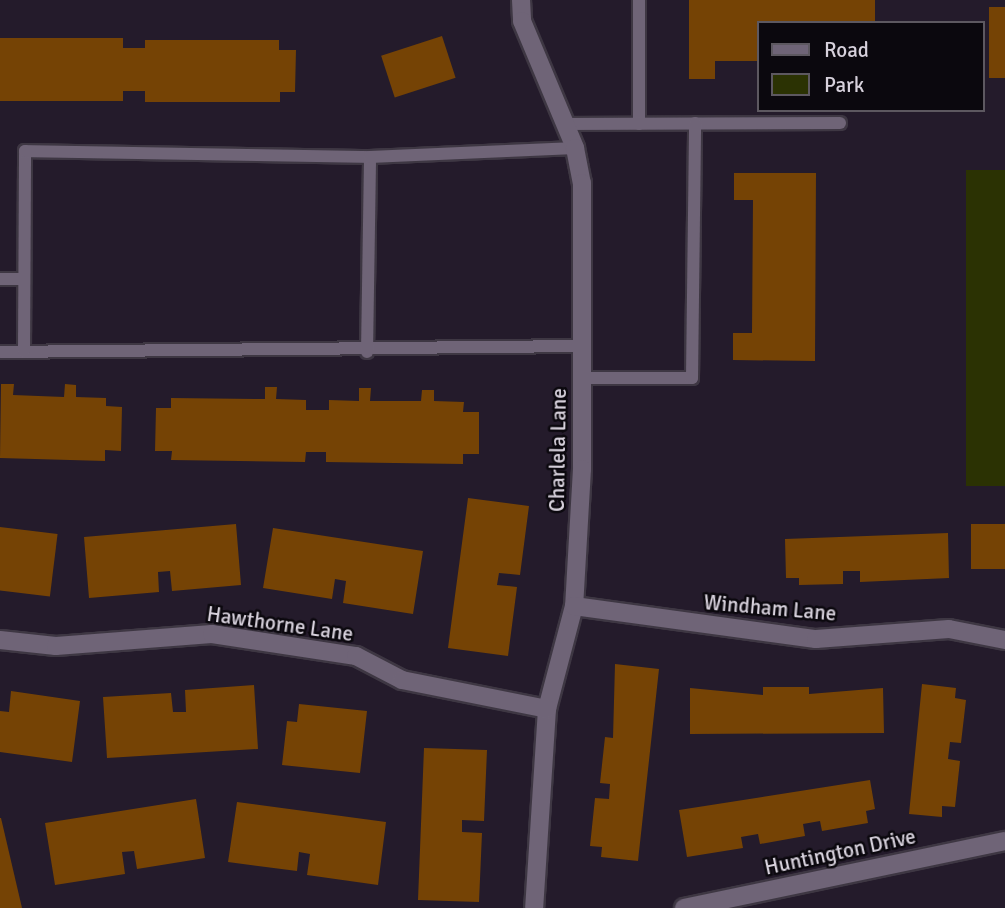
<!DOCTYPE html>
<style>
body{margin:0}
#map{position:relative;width:1005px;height:908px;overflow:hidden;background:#241b2b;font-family:Signika,sans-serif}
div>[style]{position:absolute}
.green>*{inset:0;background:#2b3203;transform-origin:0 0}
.building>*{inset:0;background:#754305;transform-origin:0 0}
.roads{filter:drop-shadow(2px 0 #3e3743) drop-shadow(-2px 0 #3e3743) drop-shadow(0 2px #3e3743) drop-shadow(0 -2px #3e3743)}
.service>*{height:12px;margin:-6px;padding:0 6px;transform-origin:6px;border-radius:6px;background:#6f6477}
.minor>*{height:18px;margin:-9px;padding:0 9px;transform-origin:9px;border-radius:9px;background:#6f6477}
span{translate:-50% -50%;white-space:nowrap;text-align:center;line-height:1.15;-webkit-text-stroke:5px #0b080e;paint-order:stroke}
.street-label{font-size:21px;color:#d7d1dc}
.legend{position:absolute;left:757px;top:21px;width:228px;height:91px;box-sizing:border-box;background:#0b080e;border:2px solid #5d5860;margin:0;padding:9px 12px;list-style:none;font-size:21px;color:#d7d1dc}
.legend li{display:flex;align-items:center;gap:14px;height:35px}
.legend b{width:35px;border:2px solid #5d5860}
</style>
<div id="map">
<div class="green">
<i style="left:966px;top:170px;width:39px;height:316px"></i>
</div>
<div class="building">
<i style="clip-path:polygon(689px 0,875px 0,875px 23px,758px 23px,758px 61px,715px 61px,715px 79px,689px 79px)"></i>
<i style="left:989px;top:7px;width:16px;height:71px"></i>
<i style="left:442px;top:36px;width:44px;height:64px;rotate:72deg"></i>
<i style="clip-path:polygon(0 38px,123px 38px,123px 48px,145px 48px,145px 40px,279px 40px,279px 50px,296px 50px,295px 92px,280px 92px,280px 102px,145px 102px,145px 91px,123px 91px,123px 101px,0 101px)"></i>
<i style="clip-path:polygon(734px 173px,816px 173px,815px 361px,733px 360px,733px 333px,752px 333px,753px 200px,734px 200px)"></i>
<i style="clip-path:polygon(1px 384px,14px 384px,13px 395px,64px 397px,65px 384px,76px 385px,76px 397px,106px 398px,106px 406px,122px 407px,121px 451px,105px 450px,105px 461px,0 458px)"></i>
<i style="clip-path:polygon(265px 387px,277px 387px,276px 399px,306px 400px,306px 410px,329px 410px,329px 400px,359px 401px,359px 388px,371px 388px,370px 401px,421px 401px,422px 390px,434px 390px,434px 401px,464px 402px,463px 412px,479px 412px,479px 454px,463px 454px,463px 464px,326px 462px,326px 452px,306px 452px,305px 462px,171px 460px,172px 451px,155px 451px,156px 408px,171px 408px,171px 398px,265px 399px)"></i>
<i style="clip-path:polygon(468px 498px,529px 506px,520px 575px,499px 573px,497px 585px,517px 587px,508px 656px,448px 648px)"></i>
<i style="clip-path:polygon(236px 524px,241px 585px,172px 591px,170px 571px,158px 572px,159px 592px,89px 598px,84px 537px)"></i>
<i style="left:1005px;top:524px;width:45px;height:34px;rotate:90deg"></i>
<i style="left:0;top:527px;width:58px;height:63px;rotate:7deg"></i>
<i style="clip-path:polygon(273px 528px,423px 551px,413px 614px,343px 603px,346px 581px,335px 579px,332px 599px,263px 588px)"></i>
<i style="clip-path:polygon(948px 533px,949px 578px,860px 582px,860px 571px,843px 571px,843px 584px,799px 585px,799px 578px,786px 578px,785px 539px)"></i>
<i style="clip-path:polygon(615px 664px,659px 669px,638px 861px,601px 857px,602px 847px,590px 846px,595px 798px,609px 799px,610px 784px,600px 783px,605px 737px,613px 738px)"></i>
<i style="clip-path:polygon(922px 684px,956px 688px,955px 698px,966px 700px,961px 743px,950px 742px,948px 759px,960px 761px,955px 807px,942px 806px,942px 817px,909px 814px)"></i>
<i style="clip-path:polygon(254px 685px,258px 749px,107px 758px,103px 697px,171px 693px,173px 712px,186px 712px,185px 690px)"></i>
<i style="clip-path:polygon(763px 687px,809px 687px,809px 694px,883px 688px,884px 733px,690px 734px,690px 688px,763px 695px)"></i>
<i style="clip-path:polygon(11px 691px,80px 701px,72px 762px,0 752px,0 711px,9px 712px)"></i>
<i style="clip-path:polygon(299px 704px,367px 711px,360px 773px,282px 765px,287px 721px,297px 722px)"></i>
<i style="clip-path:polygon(424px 748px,487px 750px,484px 821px,462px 820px,462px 832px,482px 833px,479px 902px,418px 900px)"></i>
<i style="clip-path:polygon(870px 780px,875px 809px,866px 811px,868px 823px,822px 831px,820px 821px,803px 824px,805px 836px,760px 844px,758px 834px,741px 837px,743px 848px,687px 857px,679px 810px)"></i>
<i style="clip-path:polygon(196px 799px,205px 858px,137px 869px,134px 851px,122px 852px,125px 874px,55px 885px,45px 823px)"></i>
<i style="clip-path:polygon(237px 802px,386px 822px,378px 885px,307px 875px,310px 854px,299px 852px,297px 871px,228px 862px)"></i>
<i style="clip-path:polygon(0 818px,1px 818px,22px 908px,0 908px)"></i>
</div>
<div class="roads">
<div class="service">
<i style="left:639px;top:0;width:124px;rotate:90deg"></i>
<i style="left:564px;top:124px;width:276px;rotate:-0.2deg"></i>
<i style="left:0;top:279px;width:23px"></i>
<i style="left:0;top:352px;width:583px;rotate:-0.59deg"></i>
<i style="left:24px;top:352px;width:201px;rotate:-89.7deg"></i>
<i style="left:25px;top:151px;width:345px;rotate:1deg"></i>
<i style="left:367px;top:352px;width:195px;rotate:-89.1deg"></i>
<i style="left:370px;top:157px;width:205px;rotate:-2.5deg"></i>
<i style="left:582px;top:378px;width:110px"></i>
<i style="left:692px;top:378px;width:255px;rotate:-89.3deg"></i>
</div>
<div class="minor">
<i style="left:521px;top:0;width:21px;rotate:87deg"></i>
<i style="left:522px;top:21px;width:138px;rotate:67.3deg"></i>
<i style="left:575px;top:148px;width:36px;rotate:79deg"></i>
<i style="left:582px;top:183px;width:286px;rotate:90deg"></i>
<i style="left:582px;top:469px;width:137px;rotate:93.3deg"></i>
<i style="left:574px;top:606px;width:106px;rotate:104.7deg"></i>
<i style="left:547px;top:709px;width:199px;rotate:93.7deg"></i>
<i style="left:574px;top:606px;width:244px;rotate:7.8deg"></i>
<i style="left:816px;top:639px;width:133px;rotate:-4.3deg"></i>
<i style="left:949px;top:629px;width:57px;rotate:11.1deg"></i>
<i style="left:0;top:640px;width:56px;rotate:6.1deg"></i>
<i style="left:56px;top:646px;width:156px;rotate:-4.4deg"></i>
<i style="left:212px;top:634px;width:146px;rotate:8.7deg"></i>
<i style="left:356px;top:656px;width:52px;rotate:27.6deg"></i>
<i style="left:402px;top:680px;width:148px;rotate:11.3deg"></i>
<i style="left:684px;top:908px;width:328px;rotate:-11.8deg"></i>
</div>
</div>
<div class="street-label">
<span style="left:558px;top:450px;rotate:-89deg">Charlela Lane</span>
<span style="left:770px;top:608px;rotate:5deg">Windham Lane</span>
<span style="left:280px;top:624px;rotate:8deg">Hawthorne Lane</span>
<span style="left:840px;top:852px;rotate:-12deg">Huntington Drive</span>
</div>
<ul class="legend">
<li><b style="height:9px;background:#6f6477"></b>Road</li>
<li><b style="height:19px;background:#2b3203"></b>Park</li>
</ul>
</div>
